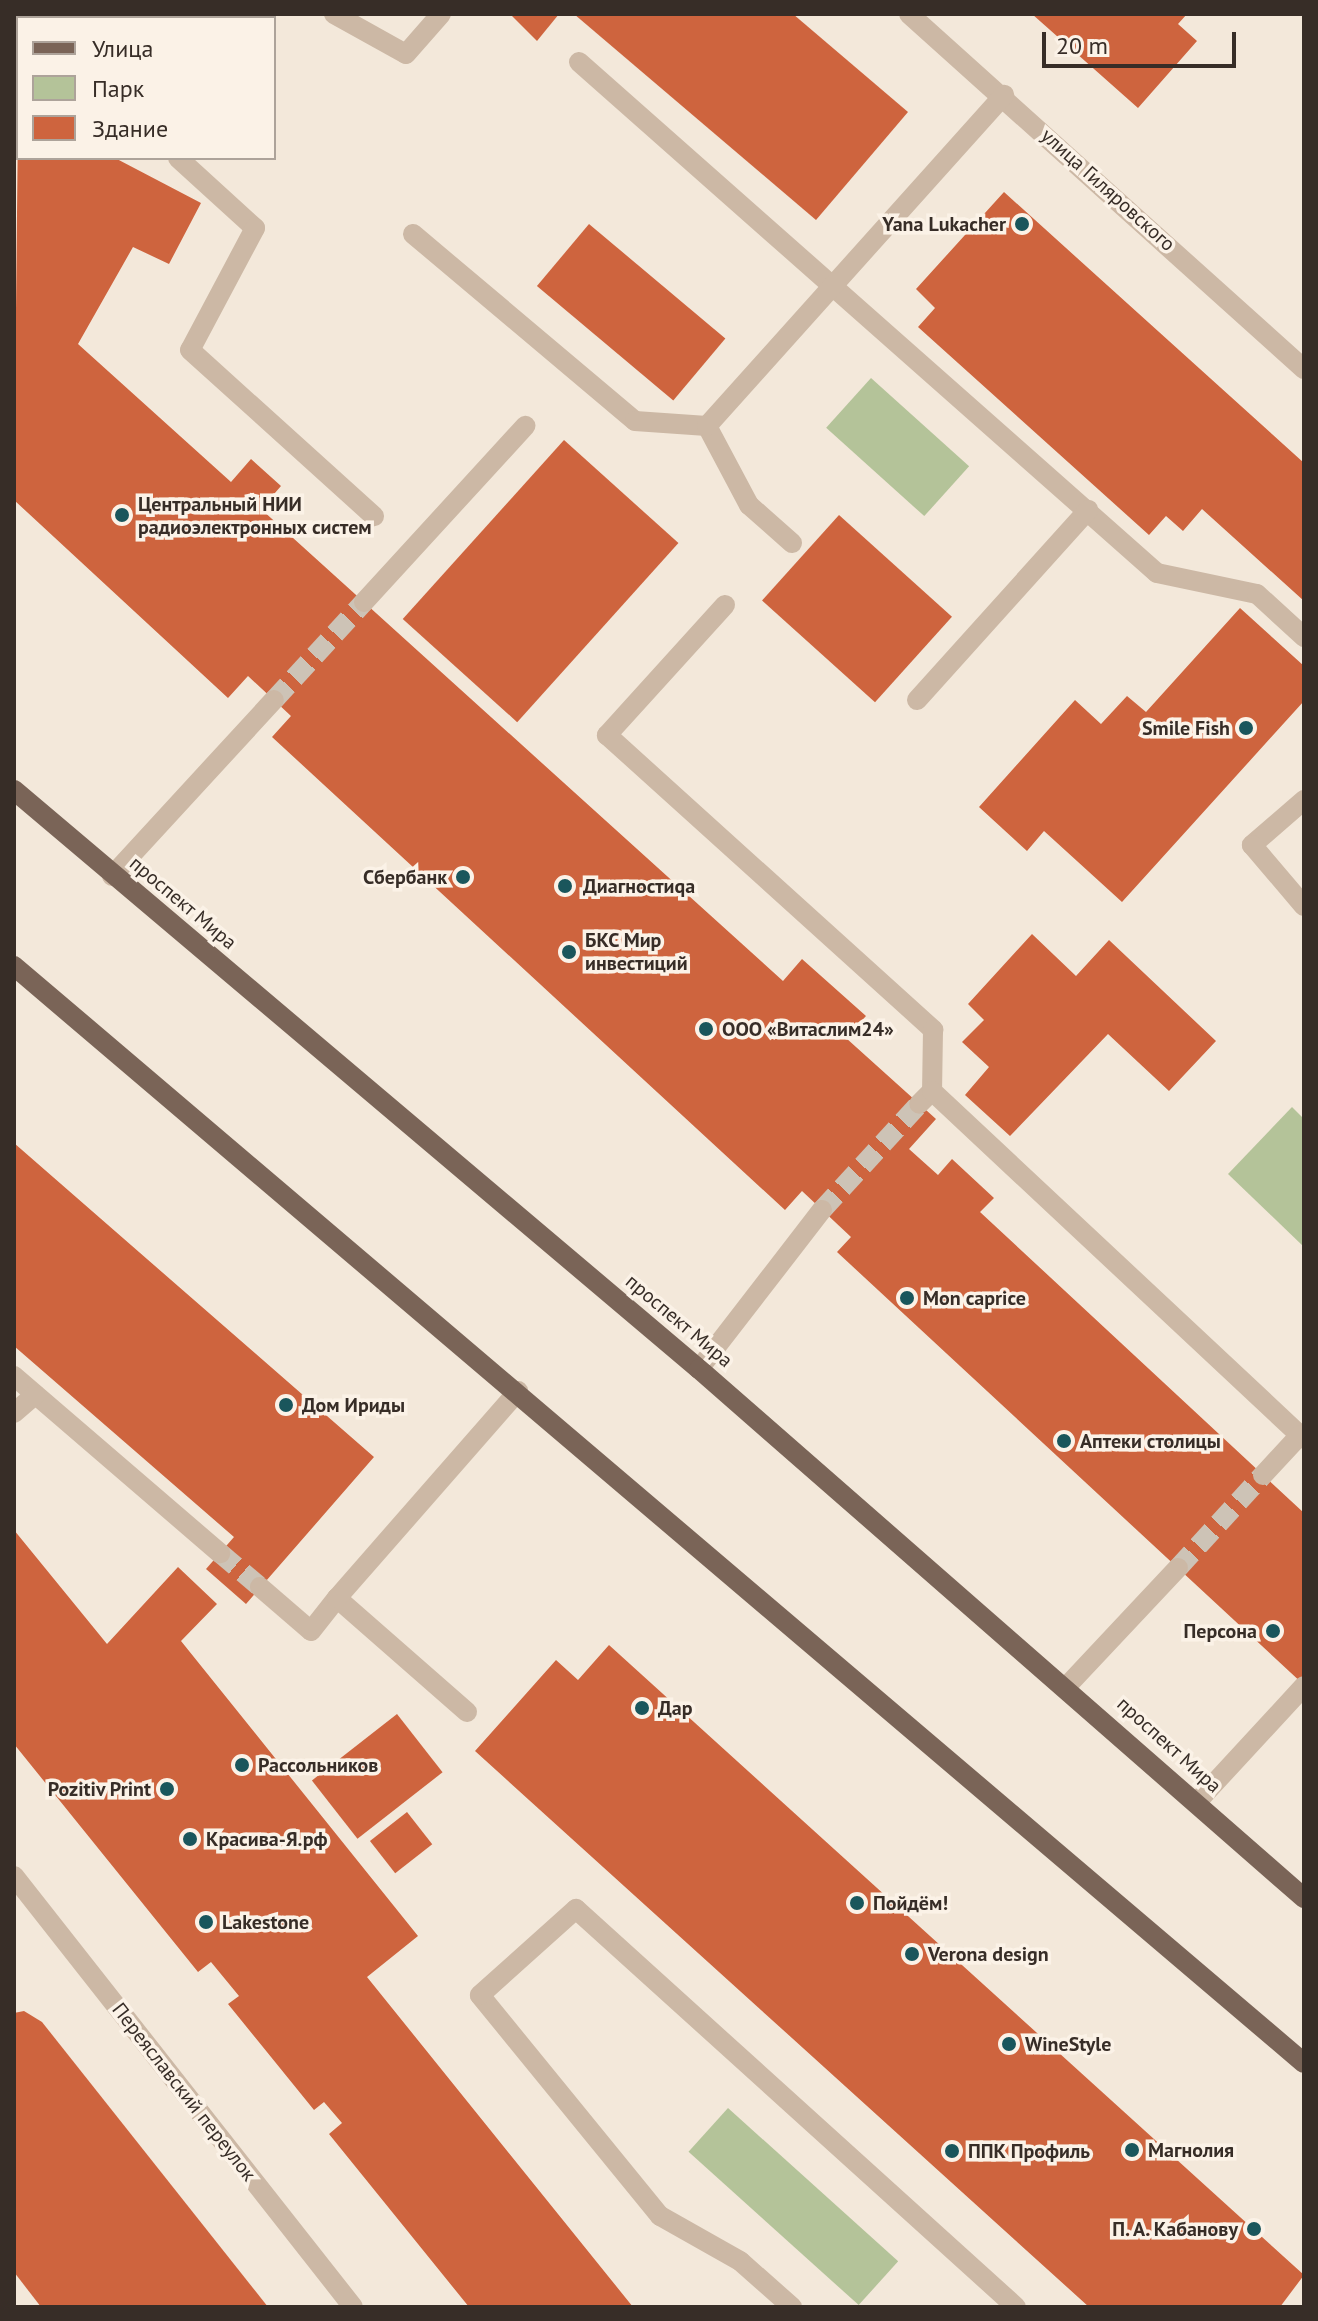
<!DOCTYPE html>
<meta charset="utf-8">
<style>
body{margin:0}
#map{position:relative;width:1318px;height:2321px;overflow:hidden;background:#f3e8da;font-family:"PT Sans",sans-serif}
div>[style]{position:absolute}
.green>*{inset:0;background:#b4c399;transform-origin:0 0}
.building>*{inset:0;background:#ce643e;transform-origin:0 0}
.minor-tunnel>*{height:20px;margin-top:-10px;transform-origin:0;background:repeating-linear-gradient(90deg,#cdc3b6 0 20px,transparent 0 30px)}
.minor>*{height:20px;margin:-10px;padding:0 10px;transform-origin:10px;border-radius:10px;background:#ccb8a5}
.major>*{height:20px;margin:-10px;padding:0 10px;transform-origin:10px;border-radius:10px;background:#7a6457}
.dots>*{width:22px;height:22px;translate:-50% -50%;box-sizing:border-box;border:4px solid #fbf2e7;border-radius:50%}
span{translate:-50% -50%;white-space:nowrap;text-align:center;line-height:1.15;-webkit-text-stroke:7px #fbf2e7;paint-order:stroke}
.street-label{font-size:20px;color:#372d27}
.poi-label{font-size:20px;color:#372d27;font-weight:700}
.right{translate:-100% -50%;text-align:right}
.left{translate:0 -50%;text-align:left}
.frame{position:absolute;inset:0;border:16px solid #372d27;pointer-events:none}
.legend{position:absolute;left:16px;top:16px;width:260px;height:144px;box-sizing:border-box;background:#fbf2e7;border:2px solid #ada39a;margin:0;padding:10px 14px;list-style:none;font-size:24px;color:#372d27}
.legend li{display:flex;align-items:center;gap:16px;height:40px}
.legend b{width:40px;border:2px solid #ada39a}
.scale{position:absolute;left:1042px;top:32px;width:194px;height:36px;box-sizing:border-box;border:4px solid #372d27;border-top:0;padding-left:10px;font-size:24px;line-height:28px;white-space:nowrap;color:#372d27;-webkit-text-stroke:6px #fbf2e7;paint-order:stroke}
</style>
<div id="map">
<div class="green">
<i style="left:871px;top:378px;width:132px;height:67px;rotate:42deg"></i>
<i style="clip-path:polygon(1292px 1107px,1304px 1119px,1304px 1247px,1228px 1174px)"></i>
<i style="left:728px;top:2108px;width:229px;height:59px;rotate:42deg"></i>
</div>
<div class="building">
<i style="clip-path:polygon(510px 14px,559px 14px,537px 41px)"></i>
<i style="clip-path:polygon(574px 14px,793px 14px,908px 112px,816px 220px)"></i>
<i style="clip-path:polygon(1032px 14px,1187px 14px,1178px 24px,1197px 41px,1138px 108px)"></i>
<i style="clip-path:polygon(18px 119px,18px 158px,115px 158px,201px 203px,169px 264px,133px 247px,78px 344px,231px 482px,251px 459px,281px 486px,261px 509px,783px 981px,802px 959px,866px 1016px,846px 1038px,936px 1119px,909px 1149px,938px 1175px,952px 1159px,994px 1198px,980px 1212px,1304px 1513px,1304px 1685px,837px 1252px,851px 1237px,802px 1191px,785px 1210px,272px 737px,291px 716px,248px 676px,228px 698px,14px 500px)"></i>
<i style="clip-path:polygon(1004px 192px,1304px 463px,1304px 601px,1202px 509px,1183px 531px,1166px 516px,1149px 535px,918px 327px,935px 308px,916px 289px)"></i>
<i style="left:589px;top:224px;width:178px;height:81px;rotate:40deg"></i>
<i style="left:564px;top:440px;width:154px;height:241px;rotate:42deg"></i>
<i style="left:839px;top:515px;width:152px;height:115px;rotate:42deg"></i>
<i style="clip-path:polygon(1240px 608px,1304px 666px,1304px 701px,1122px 902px,1044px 831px,1027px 851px,979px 807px,1075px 700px,1101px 724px,1127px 696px,1146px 712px)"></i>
<i style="clip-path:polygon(1032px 934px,1076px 976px,1109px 940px,1216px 1041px,1169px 1091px,1108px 1034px,1010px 1136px,965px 1095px,989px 1067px,962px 1042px,984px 1020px,968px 1004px)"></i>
<i style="clip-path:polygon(14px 1143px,374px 1457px,246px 1604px,206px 1569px,234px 1537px,14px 1346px)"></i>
<i style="clip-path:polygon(14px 1530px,107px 1644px,178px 1567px,217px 1604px,181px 1641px,418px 1936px,367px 1977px,633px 2307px,469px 2307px,329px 2134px,342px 2123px,324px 2102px,314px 2110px,228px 2004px,239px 1996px,211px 1962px,198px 1972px,14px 1744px)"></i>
<i style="clip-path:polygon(609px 1645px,1304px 2275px,1280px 2307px,1089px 2307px,475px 1751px,556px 1660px,578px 1680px)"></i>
<i style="left:397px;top:1714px;width:74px;height:108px;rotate:52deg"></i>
<i style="left:407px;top:1812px;width:41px;height:47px;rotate:52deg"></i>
<i style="clip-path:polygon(24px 2011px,42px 2022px,268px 2307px,41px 2307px,14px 2272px,14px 2013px)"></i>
</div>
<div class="minor-tunnel">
<i style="left:274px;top:700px;width:133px;rotate:-47.4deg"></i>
<i style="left:822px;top:1210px;width:144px;rotate:-47.5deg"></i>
<i style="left:220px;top:1553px;width:52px;rotate:40.4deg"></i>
<i style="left:1178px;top:1568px;width:126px;rotate:-47.6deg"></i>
</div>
<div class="minor">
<i style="left:19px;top:14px;width:6px;rotate:39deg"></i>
<i style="left:334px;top:14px;width:82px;rotate:29.1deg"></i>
<i style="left:406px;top:54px;width:53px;rotate:-48.8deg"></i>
<i style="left:909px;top:14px;width:531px;rotate:41.95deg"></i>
<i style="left:579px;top:62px;width:771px;rotate:41.48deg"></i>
<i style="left:1157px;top:573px;width:102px;rotate:11.9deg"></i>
<i style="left:1257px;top:594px;width:64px;rotate:42.5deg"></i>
<i style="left:178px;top:158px;width:104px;rotate:42.3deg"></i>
<i style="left:255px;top:228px;width:138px;rotate:118deg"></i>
<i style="left:190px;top:350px;width:248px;rotate:42.1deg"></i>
<i style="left:413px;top:234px;width:290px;rotate:40.1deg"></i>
<i style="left:635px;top:421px;width:72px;rotate:4deg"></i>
<i style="left:792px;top:543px;width:57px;rotate:-138.5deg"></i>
<i style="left:749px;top:505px;width:89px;rotate:-118deg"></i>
<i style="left:707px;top:426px;width:445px;rotate:-48.1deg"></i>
<i style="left:364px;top:602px;width:239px;rotate:-47.5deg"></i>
<i style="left:725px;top:605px;width:176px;rotate:132.2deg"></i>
<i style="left:607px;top:735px;width:440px;rotate:42.1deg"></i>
<i style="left:933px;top:1030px;width:61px;rotate:90.9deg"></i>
<i style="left:932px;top:1091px;width:18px;rotate:135deg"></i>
<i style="left:917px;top:700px;width:256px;rotate:-48deg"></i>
<i style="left:1304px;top:800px;width:69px;rotate:139.1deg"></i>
<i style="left:1252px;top:845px;width:80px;rotate:49.6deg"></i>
<i style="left:112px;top:876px;width:239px;rotate:-47.4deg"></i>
<i style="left:932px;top:1091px;width:509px;rotate:43.09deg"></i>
<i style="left:699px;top:1369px;width:201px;rotate:-52.3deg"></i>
<i style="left:14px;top:1376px;width:272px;rotate:40.7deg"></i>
<i style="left:14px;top:1413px;width:28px;rotate:-41deg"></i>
<i style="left:1263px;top:1475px;width:54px;rotate:-47.2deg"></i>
<i style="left:260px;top:1587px;width:67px;rotate:40.8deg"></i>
<i style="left:311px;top:1631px;width:42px;rotate:-51.8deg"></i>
<i style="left:1067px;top:1686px;width:162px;rotate:-46.8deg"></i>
<i style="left:467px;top:1712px;width:173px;rotate:-138.8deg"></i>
<i style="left:337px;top:1598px;width:275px;rotate:-48.8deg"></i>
<i style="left:1197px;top:1802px;width:158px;rotate:-47.3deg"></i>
<i style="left:14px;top:1876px;width:548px;rotate:51.81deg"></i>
<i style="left:792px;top:2307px;width:69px;rotate:-138.5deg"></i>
<i style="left:740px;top:2261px;width:92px;rotate:-150.6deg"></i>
<i style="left:660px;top:2216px;width:285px;rotate:-129.2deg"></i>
<i style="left:480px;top:1995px;width:129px;rotate:-41.9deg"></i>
<i style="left:576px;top:1909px;width:593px;rotate:42.13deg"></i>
</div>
<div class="major">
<i style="left:14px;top:790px;width:897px;rotate:40.21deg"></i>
<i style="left:699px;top:1369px;width:804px;rotate:41.17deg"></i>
<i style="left:14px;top:966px;width:1693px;rotate:40.38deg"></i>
</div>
<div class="dots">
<i style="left:1022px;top:224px;background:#1a565c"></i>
<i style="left:122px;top:515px;background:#1a565c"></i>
<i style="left:1246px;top:728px;background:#1a565c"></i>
<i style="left:463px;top:877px;background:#1a565c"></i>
<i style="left:565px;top:886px;background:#1a565c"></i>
<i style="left:569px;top:952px;background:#1a565c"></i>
<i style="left:706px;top:1029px;background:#1a565c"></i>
<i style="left:907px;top:1298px;background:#1a565c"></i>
<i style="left:286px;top:1405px;background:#1a565c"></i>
<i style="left:1064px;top:1441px;background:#1a565c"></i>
<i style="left:1273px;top:1631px;background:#1a565c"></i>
<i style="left:642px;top:1708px;background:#1a565c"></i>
<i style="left:242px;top:1765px;background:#1a565c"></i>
<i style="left:167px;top:1789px;background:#1a565c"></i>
<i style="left:190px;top:1839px;background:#1a565c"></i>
<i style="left:857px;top:1903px;background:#1a565c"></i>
<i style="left:206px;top:1922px;background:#1a565c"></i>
<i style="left:912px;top:1954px;background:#1a565c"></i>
<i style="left:1009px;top:2044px;background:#1a565c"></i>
<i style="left:1132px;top:2150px;background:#1a565c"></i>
<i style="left:952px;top:2151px;background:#1a565c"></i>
<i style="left:1254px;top:2229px;background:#1a565c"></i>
</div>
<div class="street-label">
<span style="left:1108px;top:190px;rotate:42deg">улица Гиляровского</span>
<span style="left:183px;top:903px;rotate:40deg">проспект Мира</span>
<span style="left:679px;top:1321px;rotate:40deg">проспект Мира</span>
<span style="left:1169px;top:1745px;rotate:42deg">проспект Мира</span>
<span style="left:184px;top:2092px;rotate:52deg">Переяславский переулок</span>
</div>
<div class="poi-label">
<span class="right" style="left:1006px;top:224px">Yana Lukacher</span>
<span class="left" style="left:138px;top:516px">Центральный НИИ<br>радиоэлектронных систем</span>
<span class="right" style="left:1230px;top:728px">Smile Fish</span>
<span class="right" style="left:447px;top:877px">Сбербанк</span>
<span class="left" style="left:583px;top:886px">Диагностиqа</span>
<span class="left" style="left:585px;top:952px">БКС Мир<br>инвестиций</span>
<span class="left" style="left:722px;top:1029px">ООО «Витаслим24»</span>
<span class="left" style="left:923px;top:1298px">Mon caprice</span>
<span class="left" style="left:302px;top:1405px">Дом Ириды</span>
<span class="left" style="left:1080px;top:1441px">Аптеки столицы</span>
<span class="right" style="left:1257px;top:1631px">Персона</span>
<span class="left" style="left:658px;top:1708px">Дар</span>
<span class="left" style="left:258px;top:1765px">Рассольников</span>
<span class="right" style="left:151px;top:1789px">Pozitiv Print</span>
<span class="left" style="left:206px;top:1839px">Красива-Я.рф</span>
<span class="left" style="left:873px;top:1903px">Пойдём!</span>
<span class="left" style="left:222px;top:1922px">Lakestone</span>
<span class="left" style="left:928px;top:1954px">Verona design</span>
<span class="left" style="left:1025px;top:2044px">WineStyle</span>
<span class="left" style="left:1148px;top:2150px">Магнолия</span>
<span class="left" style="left:968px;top:2151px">ППК Профиль</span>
<span class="right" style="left:1238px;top:2229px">П. А. Кабанову</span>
</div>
<div class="frame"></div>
<ul class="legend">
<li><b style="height:10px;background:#7a6457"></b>Улица</li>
<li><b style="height:22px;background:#b4c399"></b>Парк</li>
<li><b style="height:22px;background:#ce643e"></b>Здание</li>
</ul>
<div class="scale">20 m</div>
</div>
